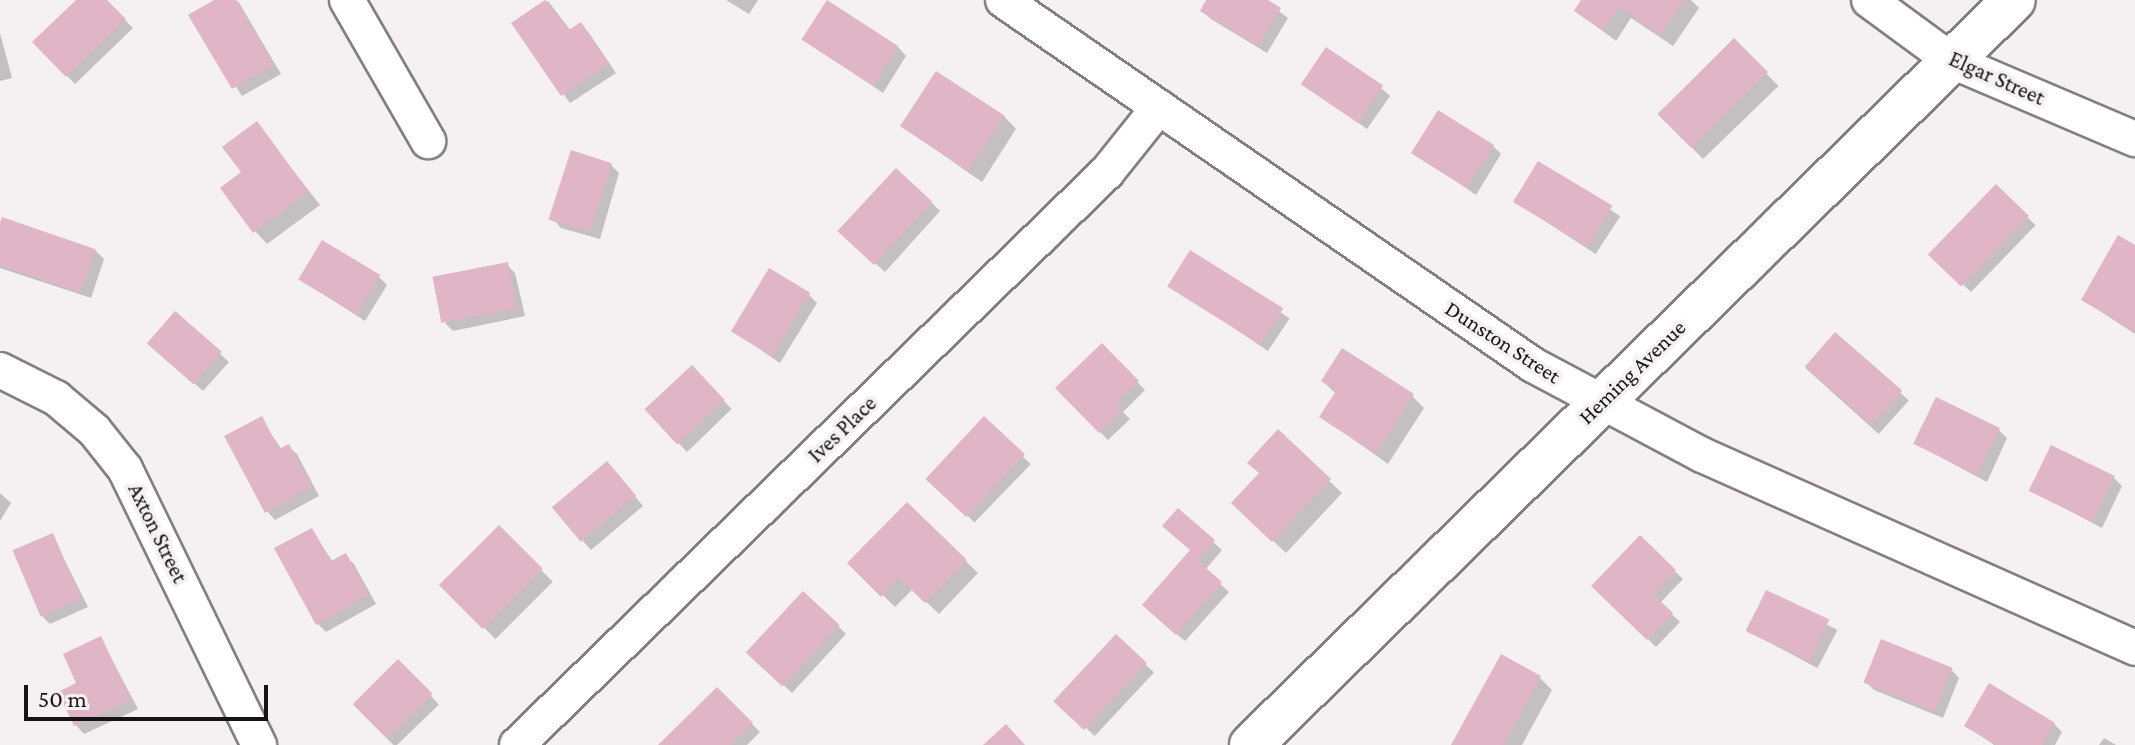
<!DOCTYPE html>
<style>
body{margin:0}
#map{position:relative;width:2135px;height:745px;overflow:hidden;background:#f5f0f2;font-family:"Crimson Pro",serif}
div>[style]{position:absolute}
.shadow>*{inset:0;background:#0003;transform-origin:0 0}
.building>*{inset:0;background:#e0b5c5;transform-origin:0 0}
.roads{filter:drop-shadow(2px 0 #837f80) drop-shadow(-2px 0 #837f80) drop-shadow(0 2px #837f80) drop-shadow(0 -2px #837f80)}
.minor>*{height:34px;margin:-17px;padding:0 17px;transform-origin:17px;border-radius:17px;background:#fff}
.tertiary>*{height:42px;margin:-21px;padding:0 21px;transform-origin:21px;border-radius:21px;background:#fff}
span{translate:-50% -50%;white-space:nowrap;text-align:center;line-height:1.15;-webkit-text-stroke:7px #f5f0f2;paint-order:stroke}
.street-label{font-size:22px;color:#161414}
.scale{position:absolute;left:24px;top:685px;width:244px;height:36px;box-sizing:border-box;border:4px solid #161414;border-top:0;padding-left:10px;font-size:24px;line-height:28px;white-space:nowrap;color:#161414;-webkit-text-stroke:6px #f5f0f2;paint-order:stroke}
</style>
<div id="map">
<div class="shadow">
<i style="clip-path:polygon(79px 0,105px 0,133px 28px,75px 84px,35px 43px)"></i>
<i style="clip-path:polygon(218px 0,238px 1px,281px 74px,242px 96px,191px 16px)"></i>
<i style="clip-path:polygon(726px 0,758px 0,749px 14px)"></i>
<i style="clip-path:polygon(1209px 0,1264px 0,1288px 18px,1267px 53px,1211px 19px,1202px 11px)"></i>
<i style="clip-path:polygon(1584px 0,1691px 0,1699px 8px,1673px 46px,1631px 18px,1616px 41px,1576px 11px)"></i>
<i style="clip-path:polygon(548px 1px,571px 31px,580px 24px,589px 33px,616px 73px,570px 103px,513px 24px)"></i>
<i style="clip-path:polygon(0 33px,12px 78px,0 81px)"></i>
<i style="clip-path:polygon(804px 39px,898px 47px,906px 56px,883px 93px)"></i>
<i style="left:1734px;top:40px;width:64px;height:105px;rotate:46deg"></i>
<i style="clip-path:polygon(1304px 83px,1381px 88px,1390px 96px,1367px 129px)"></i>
<i style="clip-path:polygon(1004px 116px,1016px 129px,982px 182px,903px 127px)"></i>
<i style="clip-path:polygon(257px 124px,320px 205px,267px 244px,255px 231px)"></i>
<i style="clip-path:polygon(1493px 146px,1501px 154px,1476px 195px,1414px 152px)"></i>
<i style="left:1538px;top:163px;width:98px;height:45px;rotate:33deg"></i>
<i style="clip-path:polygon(611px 165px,619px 173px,600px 239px,561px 228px,553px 219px)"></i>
<i style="left:1996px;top:187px;width:55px;height:93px;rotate:44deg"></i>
<i style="clip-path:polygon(932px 203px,940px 211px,885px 272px,849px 240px)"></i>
<i style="clip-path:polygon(3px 220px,95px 250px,104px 259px,91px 298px,0 268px)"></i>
<i style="clip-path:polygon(2135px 247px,2135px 334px,2083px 300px)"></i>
<i style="left:1191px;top:252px;width:119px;height:39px;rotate:34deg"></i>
<i style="clip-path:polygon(507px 265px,515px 273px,525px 316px,453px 331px,445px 323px)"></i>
<i style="clip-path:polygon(379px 277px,387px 285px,365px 321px,300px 279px)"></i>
<i style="clip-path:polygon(808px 294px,817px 303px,780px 363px,733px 331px)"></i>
<i style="clip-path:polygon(175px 313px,229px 362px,203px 391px,158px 351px)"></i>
<i style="left:1836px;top:335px;width:98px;height:45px;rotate:42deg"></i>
<i style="clip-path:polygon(1102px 346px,1145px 390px,1123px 412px,1130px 419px,1108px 440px,1058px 388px)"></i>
<i style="left:692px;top:368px;width:57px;height:62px;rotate:46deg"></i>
<i style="clip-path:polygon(1323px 381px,1412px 396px,1424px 408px,1388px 464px,1322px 417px,1336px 394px)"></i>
<i style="clip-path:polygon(261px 419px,282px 450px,288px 446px,297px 454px,319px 496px,275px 520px,267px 511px)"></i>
<i style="left:984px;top:419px;width:65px;height:81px;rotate:44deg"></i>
<i style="clip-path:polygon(1999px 430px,2007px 438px,1987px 482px,1916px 444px)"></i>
<i style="clip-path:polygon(1278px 432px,1342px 493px,1286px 553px,1246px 515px)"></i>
<i style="clip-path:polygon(615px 472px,643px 506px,591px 550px,583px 541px)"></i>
<i style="clip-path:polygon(2113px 477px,2122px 486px,2102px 528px,2032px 491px)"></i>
<i style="clip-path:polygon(0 493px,11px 503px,0 521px)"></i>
<i style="clip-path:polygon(907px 504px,978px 573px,939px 614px,913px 589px,895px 607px,850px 563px)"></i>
<i style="clip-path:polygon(1178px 511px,1222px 550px,1205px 570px,1229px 592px,1185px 641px,1153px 614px,1192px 551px)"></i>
<i style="left:499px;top:528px;width:76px;height:81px;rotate:45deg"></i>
<i style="clip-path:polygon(311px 530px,333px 562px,345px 556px,354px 564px,376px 604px,326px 632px,318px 624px)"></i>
<i style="clip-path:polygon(52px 535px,88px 607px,50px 624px,41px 615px)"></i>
<i style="clip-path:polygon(1640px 538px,1683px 579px,1660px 603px,1680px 622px,1656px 647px,1594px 586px)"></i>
<i style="left:1766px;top:592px;width:81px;height:43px;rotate:28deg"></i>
<i style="clip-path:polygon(838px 626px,846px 634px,792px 693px,749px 653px)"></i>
<i style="left:1116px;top:637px;width:52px;height:87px;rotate:43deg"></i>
<i style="clip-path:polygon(101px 639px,138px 709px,84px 734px,76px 725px,79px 684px)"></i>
<i style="left:398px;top:662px;width:59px;height:61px;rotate:46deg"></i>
<i style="clip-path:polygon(1951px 669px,1959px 678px,1943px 718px,1874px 690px,1866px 682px)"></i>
<i style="clip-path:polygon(1540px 678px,1552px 690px,1522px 745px,1453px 745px)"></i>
<i style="clip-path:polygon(717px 689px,760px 732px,747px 745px,661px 745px)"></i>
<i style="clip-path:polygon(2054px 724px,2062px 732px,2055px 745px,1994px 745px,1966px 725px)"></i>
<i style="clip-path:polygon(2104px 738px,2116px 745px,2099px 745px)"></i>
</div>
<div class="building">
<i style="clip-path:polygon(76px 0,107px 0,126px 19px,66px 77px,32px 42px)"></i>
<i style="clip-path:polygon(214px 0,236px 0,274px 65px,232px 89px,188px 15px)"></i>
<i style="clip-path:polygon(545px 0,569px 30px,581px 22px,609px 64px,561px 96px,511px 23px)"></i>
<i style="left:827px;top:0;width:85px;height:47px;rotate:33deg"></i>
<i style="clip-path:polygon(1206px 0,1268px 0,1281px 8px,1258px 46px,1200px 11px)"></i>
<i style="clip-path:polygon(1581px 0,1684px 0,1660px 35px,1618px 7px,1603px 31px,1574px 11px)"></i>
<i style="left:1734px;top:38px;width:48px;height:108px;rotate:45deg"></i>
<i style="left:1326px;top:47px;width:69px;height:45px;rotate:34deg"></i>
<i style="left:936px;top:71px;width:82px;height:66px;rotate:33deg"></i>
<i style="left:1438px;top:110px;width:66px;height:51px;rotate:32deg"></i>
<i style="clip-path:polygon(257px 121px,309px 192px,253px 233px,220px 188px,241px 172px,222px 147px)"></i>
<i style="left:571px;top:150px;width:43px;height:73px;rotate:18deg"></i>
<i style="left:1538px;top:161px;width:87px;height:48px;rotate:31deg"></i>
<i style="left:896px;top:168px;width:50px;height:86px;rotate:43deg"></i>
<i style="left:1996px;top:184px;width:46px;height:98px;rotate:44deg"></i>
<i style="left:2px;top:217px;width:99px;height:46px;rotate:19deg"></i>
<i style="clip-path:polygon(2118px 235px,2135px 245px,2135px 331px,2081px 300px)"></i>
<i style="left:322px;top:240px;width:68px;height:46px;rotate:31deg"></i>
<i style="left:1190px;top:250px;width:110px;height:43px;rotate:32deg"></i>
<i style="left:508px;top:262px;width:47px;height:77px;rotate:79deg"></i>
<i style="left:769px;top:268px;width:48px;height:74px;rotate:31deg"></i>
<i style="left:175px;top:311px;width:62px;height:43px;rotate:41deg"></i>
<i style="left:1835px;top:332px;width:89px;height:46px;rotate:41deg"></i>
<i style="clip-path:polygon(1102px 343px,1139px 381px,1116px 402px,1123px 410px,1099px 433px,1055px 388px)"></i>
<i style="clip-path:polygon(1342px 348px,1414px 394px,1376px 454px,1319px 417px,1336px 391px,1321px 381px)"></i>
<i style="left:692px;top:365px;width:48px;height:65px;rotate:47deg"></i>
<i style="left:1936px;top:397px;width:71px;height:52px;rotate:26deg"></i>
<i style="clip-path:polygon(262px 416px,279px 449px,289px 444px,312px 487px,265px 513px,224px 436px)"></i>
<i style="left:984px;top:416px;width:56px;height:86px;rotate:43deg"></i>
<i style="clip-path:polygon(1278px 429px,1331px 479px,1272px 542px,1231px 503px,1259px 473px,1247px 463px)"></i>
<i style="left:2051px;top:445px;width:71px;height:51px;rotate:26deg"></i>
<i style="left:607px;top:461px;width:45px;height:72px;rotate:50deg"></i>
<i style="clip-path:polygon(907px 502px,967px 560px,925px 603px,899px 578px,881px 597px,847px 563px)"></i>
<i style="clip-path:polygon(1178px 508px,1215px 540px,1198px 561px,1222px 582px,1176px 635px,1142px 605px,1190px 550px,1162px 526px)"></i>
<i style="left:499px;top:525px;width:62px;height:85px;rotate:45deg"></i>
<i style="clip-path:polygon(312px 528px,331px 561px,346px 553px,369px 595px,316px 625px,274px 548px)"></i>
<i style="left:53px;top:533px;width:72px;height:44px;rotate:67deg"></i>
<i style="clip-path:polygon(1640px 535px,1676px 570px,1653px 594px,1673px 613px,1647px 640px,1591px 586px)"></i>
<i style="left:1766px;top:590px;width:70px;height:46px;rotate:25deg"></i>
<i style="left:803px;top:591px;width:50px;height:84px;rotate:43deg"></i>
<i style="left:1116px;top:634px;width:42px;height:92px;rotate:43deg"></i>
<i style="clip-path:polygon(101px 636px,131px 700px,74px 726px,58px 692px,76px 683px,63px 654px)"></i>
<i style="left:1881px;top:639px;width:77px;height:47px;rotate:22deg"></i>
<i style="clip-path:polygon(1501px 654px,1541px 676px,1503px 745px,1451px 745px)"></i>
<i style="left:398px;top:659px;width:49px;height:64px;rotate:45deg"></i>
<i style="clip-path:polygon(1989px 683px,2055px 723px,2042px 745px,1996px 745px,1964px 726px)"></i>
<i style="clip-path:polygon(717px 687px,753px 723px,731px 745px,658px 745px)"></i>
<i style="clip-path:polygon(1006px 724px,1025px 745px,983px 745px)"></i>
</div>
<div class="roads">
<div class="minor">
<i style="left:347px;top:0;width:163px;rotate:60.1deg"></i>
<i style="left:1003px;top:0;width:644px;rotate:34.55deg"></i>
<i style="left:1533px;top:365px;width:191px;rotate:28deg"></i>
<i style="left:1702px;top:455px;width:474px;rotate:24deg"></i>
<i style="left:1869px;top:0;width:103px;rotate:36.3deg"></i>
<i style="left:1952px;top:61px;width:199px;rotate:23.1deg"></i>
<i style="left:0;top:370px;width:63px;rotate:26.6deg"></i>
<i style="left:56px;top:398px;width:50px;rotate:40.1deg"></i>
<i style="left:94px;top:430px;width:50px;rotate:51.5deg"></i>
<i style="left:125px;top:469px;width:307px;rotate:64.1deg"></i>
<i style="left:517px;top:745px;width:822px;rotate:-44.16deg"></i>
<i style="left:1107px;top:172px;width:83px;rotate:-51.3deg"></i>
</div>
<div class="tertiary">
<i style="left:1251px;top:745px;width:1066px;rotate:-44.32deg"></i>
</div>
</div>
<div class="street-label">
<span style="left:1997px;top:78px;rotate:24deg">Elgar Street</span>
<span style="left:1503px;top:342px;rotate:33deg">Dunston Street</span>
<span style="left:1632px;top:372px;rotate:-44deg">Heming Avenue</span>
<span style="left:842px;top:429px;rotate:-44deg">Ives Place</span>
<span style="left:158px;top:533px;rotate:64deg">Axton Street</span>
</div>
<div class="scale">50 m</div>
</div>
